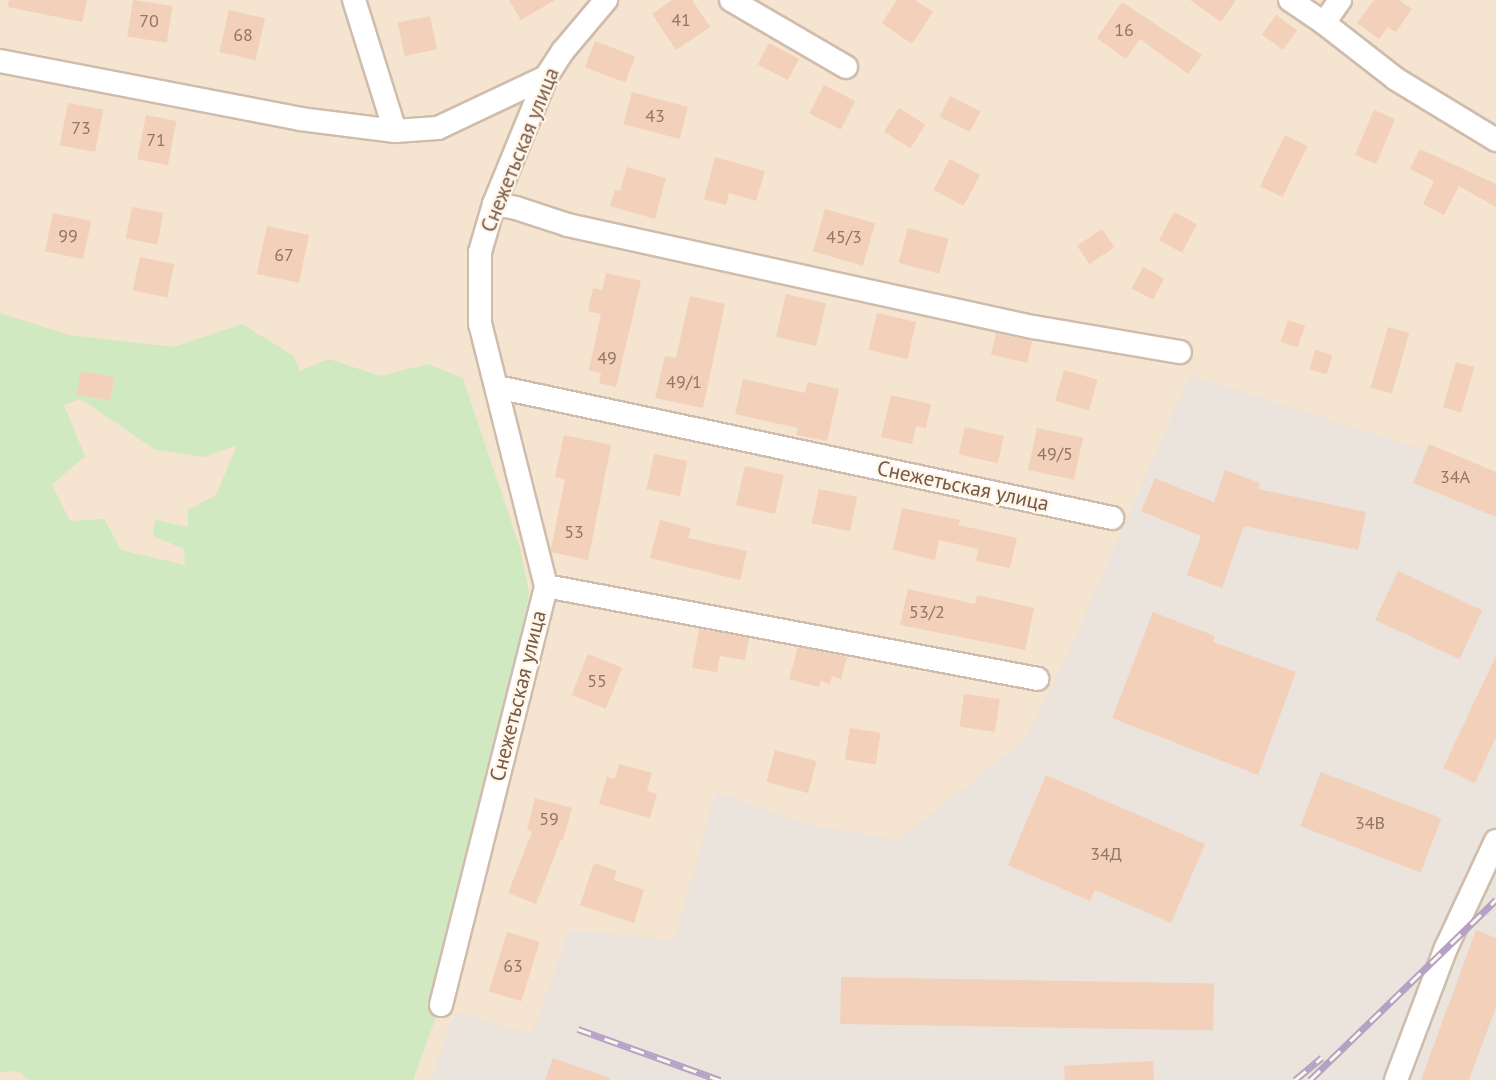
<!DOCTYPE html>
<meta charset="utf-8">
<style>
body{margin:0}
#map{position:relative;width:1496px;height:1080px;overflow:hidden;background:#fcf2e2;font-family:"PT Sans",sans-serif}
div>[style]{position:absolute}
.residential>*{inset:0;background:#f4e4d0;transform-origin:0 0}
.industrial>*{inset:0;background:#ebe4dd}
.green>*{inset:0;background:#d1e9c0}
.building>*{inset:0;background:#f2d0b9;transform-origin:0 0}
.roads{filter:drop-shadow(2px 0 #cfbcac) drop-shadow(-2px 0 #cfbcac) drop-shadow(0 2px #cfbcac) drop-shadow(0 -2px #cfbcac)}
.minor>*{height:22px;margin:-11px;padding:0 11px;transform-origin:11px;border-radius:11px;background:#fff}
.rail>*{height:7px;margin-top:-3.5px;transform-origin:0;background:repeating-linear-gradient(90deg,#fff6e8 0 14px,#b5a1c5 0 28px);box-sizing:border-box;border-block:2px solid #b5a1c5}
span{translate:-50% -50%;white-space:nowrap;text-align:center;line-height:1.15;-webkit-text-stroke:4.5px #fff6e8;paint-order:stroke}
.number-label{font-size:18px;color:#947664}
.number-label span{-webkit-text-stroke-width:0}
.street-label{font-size:21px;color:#745848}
</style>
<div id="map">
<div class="residential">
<i style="left:0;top:0;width:1496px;height:1080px"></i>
</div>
<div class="industrial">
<i style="clip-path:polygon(1190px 375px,1496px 473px,1496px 1080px,431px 1080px,455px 1012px,532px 1034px,569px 930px,674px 940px,716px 792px,806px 824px,898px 840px,1024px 741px,1057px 678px)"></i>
</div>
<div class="green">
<i style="clip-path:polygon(evenodd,0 313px,69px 335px,173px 347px,242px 324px,294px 356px,300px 371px,329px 359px,380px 376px,428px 364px,463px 378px,520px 548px,529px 593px,489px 839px,456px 962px,413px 1080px,29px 1080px,18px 1071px,0 1072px,0 313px,81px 399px,154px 449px,204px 457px,237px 445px,216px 495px,188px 510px,188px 527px,155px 520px,153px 536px,184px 549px,185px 565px,121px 550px,104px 519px,70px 521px,52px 485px,85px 456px,64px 405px,81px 399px)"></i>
</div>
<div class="building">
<i style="clip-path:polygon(9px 0,87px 0,82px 22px,8px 7px)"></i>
<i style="left:133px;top:0;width:40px;height:37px;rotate:9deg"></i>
<i style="clip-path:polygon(509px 0,555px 0,521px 20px)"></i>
<i style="clip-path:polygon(672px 0,692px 0,710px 27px,676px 50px,652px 14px)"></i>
<i style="clip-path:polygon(897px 0,915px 0,933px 12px,912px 44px,882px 23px)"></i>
<i style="clip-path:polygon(1190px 0,1236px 0,1221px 22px)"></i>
<i style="clip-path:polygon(1374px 0,1399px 0,1412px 9px,1396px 32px,1388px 27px,1379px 39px,1357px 23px)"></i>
<i style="clip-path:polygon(1122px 2px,1202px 55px,1188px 74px,1140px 39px,1126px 59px,1097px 38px)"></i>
<i style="left:229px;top:10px;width:37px;height:43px;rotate:13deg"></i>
<i style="left:1276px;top:15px;width:26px;height:24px;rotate:36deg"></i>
<i style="left:430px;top:16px;width:34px;height:33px;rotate:78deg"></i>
<i style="left:595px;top:41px;width:43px;height:28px;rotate:21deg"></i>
<i style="left:769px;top:43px;width:34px;height:24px;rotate:28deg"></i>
<i style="left:824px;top:85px;width:35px;height:32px;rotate:27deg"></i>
<i style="left:632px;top:92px;width:58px;height:33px;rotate:15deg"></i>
<i style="left:950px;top:96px;width:34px;height:23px;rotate:27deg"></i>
<i style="left:68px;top:103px;width:36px;height:43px;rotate:11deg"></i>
<i style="left:899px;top:108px;width:31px;height:28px;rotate:32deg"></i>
<i style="left:1374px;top:110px;width:23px;height:49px;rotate:23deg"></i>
<i style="left:146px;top:115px;width:31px;height:45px;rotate:11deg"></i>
<i style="left:1285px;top:135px;width:25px;height:57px;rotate:26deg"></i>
<i style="clip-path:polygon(1420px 149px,1496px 184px,1496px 207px,1459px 186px,1444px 215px,1423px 204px,1434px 181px,1410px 169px)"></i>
<i style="clip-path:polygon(715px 157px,765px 171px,756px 201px,729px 193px,726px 205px,704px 199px)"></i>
<i style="left:950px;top:159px;width:34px;height:35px;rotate:28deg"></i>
<i style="clip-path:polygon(627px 167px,666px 178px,655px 219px,610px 206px,615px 190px,620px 191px)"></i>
<i style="left:132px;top:207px;width:32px;height:32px;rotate:11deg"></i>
<i style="left:825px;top:209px;width:52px;height:44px;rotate:16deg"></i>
<i style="left:1174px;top:212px;width:26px;height:32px;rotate:28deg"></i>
<i style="left:53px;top:213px;width:39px;height:39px;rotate:12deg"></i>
<i style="left:267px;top:226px;width:43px;height:49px;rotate:12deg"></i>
<i style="left:908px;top:228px;width:42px;height:36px;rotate:15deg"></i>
<i style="left:1102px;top:229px;width:22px;height:30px;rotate:56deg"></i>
<i style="left:140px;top:257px;width:35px;height:34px;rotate:12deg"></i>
<i style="left:1143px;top:267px;width:24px;height:24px;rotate:28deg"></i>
<i style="clip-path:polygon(606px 273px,641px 281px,616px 387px,599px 383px,601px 373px,589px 370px,601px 314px,588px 311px,593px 288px,602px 290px)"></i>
<i style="left:786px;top:294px;width:41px;height:44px;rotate:13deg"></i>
<i style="clip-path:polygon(690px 296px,725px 304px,703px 408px,655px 398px,665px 356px,676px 358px)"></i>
<i style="left:877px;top:313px;width:40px;height:38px;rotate:13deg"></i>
<i style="left:1288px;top:320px;width:18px;height:23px;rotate:19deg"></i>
<i style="left:1388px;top:327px;width:22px;height:63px;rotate:16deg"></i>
<i style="left:996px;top:333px;width:37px;height:22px;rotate:13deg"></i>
<i style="left:1315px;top:350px;width:18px;height:20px;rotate:16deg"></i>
<i style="left:1456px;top:362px;width:19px;height:47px;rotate:16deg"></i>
<i style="left:1064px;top:370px;width:35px;height:32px;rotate:16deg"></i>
<i style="left:81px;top:371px;width:34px;height:24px;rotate:10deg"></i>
<i style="clip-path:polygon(743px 379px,805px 393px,808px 382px,839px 389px,827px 441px,796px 435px,798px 428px,735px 414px)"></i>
<i style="clip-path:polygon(891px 395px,931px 404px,926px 428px,916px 426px,912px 444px,881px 437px)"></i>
<i style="left:965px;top:427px;width:40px;height:28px;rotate:13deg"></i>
<i style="left:1037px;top:428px;width:47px;height:43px;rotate:12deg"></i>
<i style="clip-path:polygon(564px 435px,611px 445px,588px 560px,551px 552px,551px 549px,565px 480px,555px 477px)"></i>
<i style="clip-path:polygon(1429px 444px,1496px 472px,1496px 517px,1413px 483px)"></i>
<i style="left:654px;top:454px;width:34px;height:36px;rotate:12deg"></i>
<i style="left:745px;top:466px;width:40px;height:40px;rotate:13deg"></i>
<i style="clip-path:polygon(1225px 470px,1260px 483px,1258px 489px,1366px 512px,1358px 550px,1244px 526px,1222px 588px,1187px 575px,1201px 536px,1141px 511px,1155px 478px,1214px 502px)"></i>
<i style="left:819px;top:489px;width:39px;height:35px;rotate:12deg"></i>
<i style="clip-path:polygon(902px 508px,960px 520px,958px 525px,1017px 538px,1010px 568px,976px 561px,978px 549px,939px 540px,935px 560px,893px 550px)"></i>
<i style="clip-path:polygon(660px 520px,691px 528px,688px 538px,747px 551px,740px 580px,650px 558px)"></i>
<i style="left:1398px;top:571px;width:93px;height:54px;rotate:25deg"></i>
<i style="clip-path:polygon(908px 589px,975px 604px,977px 595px,1034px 608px,1025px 650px,900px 625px)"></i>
<i style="clip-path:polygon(1153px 612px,1215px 636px,1213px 642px,1296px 672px,1258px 775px,1112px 718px)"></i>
<i style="clip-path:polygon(699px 629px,749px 638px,745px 660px,720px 656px,717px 672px,692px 668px)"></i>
<i style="clip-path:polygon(798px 647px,847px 657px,841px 679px,832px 676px,830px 684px,821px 681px,819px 687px,789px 679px)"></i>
<i style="left:588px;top:654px;width:37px;height:44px;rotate:22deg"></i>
<i style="clip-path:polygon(1496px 656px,1496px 737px,1475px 783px,1443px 768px)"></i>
<i style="left:964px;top:694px;width:36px;height:33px;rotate:8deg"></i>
<i style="left:850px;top:728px;width:31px;height:32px;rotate:9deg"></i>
<i style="left:775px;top:750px;width:43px;height:33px;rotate:15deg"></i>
<i style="clip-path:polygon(619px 764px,652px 773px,647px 791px,657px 794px,650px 818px,599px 804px,607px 777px,615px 779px)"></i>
<i style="left:1321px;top:772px;width:129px;height:58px;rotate:21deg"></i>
<i style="clip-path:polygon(1046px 775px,1205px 844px,1171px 923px,1095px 890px,1090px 901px,1008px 865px)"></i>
<i style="clip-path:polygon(535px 798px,572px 808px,563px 840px,561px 839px,536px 904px,508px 893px,532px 832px,527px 830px)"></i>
<i style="clip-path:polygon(594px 863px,617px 871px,614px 880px,644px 890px,634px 923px,580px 905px)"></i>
<i style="clip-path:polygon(1476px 930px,1496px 938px,1496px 1007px,1469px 1080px,1421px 1080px)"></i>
<i style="left:507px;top:932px;width:34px;height:62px;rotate:17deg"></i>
<i style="left:841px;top:977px;width:373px;height:47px;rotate:1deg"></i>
<i style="clip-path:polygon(553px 1058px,610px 1078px,610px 1080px,545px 1080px)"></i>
<i style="left:1153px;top:1061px;width:19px;height:89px;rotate:87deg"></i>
</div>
<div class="roads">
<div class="minor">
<i style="left:354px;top:0;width:137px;rotate:72.6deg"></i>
<i style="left:731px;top:0;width:133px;rotate:30.2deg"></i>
<i style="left:1290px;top:0;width:41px;rotate:34.1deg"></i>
<i style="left:1324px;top:23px;width:91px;rotate:37.9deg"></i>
<i style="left:1396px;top:79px;width:117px;rotate:31.4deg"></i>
<i style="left:1324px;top:23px;width:28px;rotate:-55deg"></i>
<i style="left:0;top:61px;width:306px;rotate:10.9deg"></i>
<i style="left:300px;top:119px;width:96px;rotate:7.2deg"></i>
<i style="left:395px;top:131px;width:43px;rotate:-4deg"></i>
<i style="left:438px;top:128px;width:119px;rotate:-25.3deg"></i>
<i style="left:494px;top:204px;width:22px;rotate:10deg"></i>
<i style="left:516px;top:208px;width:55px;rotate:18.1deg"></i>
<i style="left:568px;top:225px;width:476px;rotate:12.4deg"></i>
<i style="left:1033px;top:327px;width:149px;rotate:9.7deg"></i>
<i style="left:497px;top:387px;width:629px;rotate:12.02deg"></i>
<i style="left:546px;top:586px;width:500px;rotate:10.7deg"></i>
<i style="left:441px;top:1005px;width:432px;rotate:-75.9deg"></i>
<i style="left:546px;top:586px;width:270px;rotate:-104.1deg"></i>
<i style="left:480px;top:324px;width:72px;rotate:-90deg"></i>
<i style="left:480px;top:252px;width:50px;rotate:-73.7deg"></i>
<i style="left:494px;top:204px;width:137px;rotate:-67.7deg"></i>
<i style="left:546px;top:77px;width:31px;rotate:-57deg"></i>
<i style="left:563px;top:51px;width:67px;rotate:-49.9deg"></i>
<i style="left:1396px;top:1080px;width:141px;rotate:-69.3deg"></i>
<i style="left:1446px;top:948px;width:118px;rotate:-65deg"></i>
</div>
</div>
<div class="rail">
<i style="left:578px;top:1029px;width:151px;rotate:19.8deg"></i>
<i style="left:1295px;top:1080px;width:35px;rotate:-40deg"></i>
<i style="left:1310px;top:1080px;width:259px;rotate:-44.1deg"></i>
</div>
<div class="number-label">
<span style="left:681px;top:20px">41</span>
<span style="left:149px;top:21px">70</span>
<span style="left:1124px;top:30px">16</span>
<span style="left:243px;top:35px">68</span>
<span style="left:655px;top:116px">43</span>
<span style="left:81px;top:128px">73</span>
<span style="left:156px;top:140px">71</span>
<span style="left:68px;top:236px">99</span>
<span style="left:844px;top:237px">45/3</span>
<span style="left:284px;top:255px">67</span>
<span style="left:607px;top:358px">49</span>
<span style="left:684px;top:382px">49/1</span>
<span style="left:1055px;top:454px">49/5</span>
<span style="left:1455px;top:477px">34А</span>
<span style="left:574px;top:532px">53</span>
<span style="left:927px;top:612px">53/2</span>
<span style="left:597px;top:681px">55</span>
<span style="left:549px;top:819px">59</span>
<span style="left:1370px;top:823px">34В</span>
<span style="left:1106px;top:854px">34Д</span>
<span style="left:513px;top:966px">63</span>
</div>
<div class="street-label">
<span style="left:520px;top:150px;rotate:-68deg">Снежетьская улица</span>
<span style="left:963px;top:486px;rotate:12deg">Снежетьская улица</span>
<span style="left:518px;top:696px;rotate:-76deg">Снежетьская улица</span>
</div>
</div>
